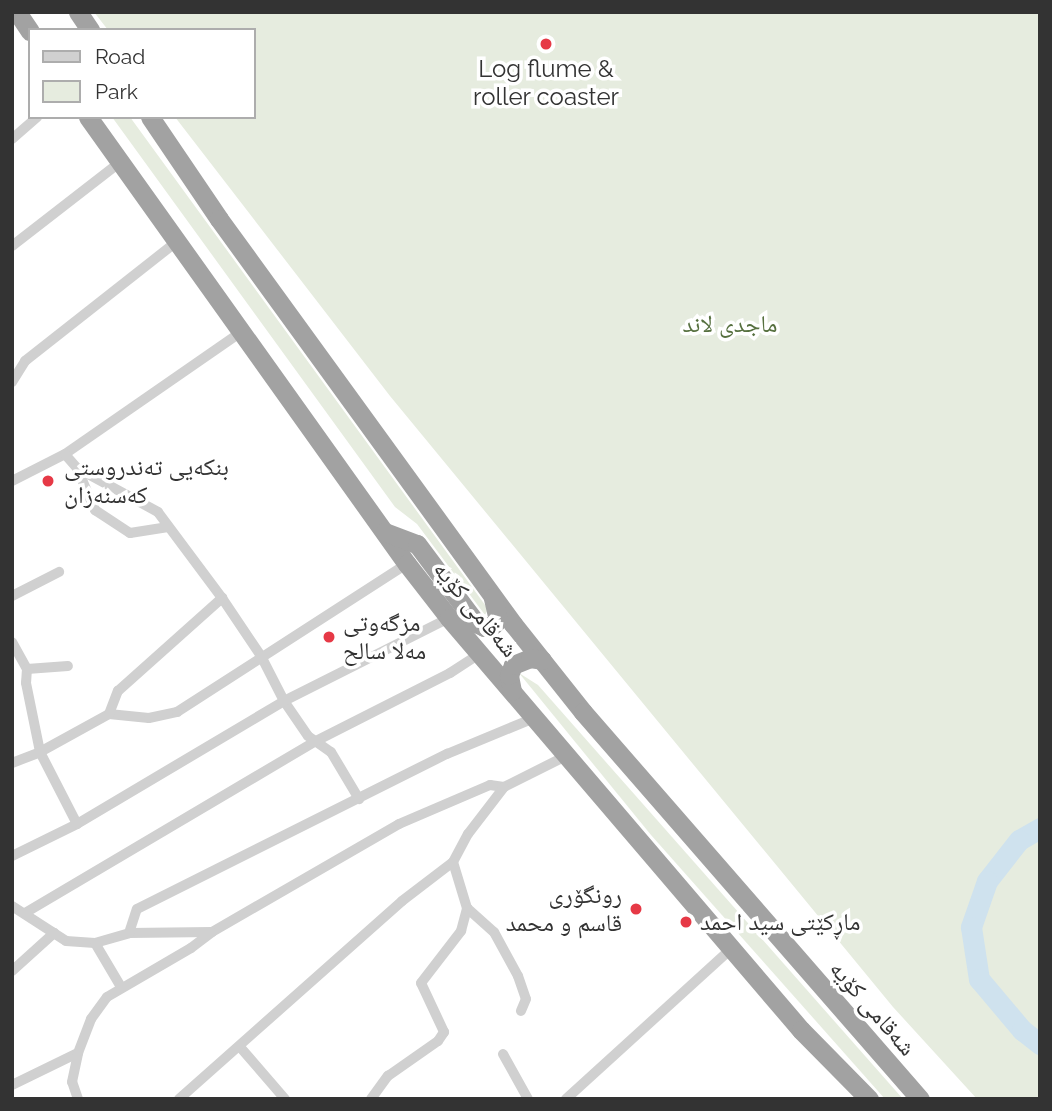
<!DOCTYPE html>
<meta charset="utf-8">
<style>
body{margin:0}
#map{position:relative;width:1052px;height:1111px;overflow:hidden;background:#fff;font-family:Raleway,"Noto Naskh Arabic",sans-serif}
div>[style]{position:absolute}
.green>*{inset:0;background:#e6ecdf}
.river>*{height:21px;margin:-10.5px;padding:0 10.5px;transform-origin:10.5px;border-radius:10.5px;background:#cfe2ee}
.minor>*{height:10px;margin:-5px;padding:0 5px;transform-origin:5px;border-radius:5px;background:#d0d0d0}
.trunk>*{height:19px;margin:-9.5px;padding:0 9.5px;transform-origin:9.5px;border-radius:9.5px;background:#a2a2a2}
.dots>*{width:19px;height:19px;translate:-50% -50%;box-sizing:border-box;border:4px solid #fff;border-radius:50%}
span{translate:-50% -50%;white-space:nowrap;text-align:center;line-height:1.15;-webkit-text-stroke:7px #fff;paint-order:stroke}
.poi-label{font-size:24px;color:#333}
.left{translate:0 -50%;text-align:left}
.right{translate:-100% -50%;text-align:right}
.park-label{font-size:24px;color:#56703f}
.street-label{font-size:24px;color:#333}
.frame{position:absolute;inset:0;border:14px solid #333;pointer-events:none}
.legend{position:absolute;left:28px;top:28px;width:228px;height:91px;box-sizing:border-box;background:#fff;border:2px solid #adadad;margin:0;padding:9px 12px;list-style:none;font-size:21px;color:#333}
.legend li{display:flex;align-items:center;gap:14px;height:35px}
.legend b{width:35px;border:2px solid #adadad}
</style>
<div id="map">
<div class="green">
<i style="clip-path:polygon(94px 12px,1040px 12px,1040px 1099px,977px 1099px,893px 1007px,390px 396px,175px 117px,254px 117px,254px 30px,108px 30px)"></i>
<i style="clip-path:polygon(112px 117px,130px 117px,488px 609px,485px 615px,417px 524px,395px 507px)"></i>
<i style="clip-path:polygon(519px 673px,538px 685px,903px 1099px,885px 1099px,651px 835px)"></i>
</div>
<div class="river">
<i style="left:1040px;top:828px;width:24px;rotate:150deg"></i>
<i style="left:1019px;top:840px;width:52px;rotate:128deg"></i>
<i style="left:987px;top:881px;width:49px;rotate:109.2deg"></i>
<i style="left:971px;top:927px;width:53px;rotate:81.3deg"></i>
<i style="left:979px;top:979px;width:67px;rotate:49.9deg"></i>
<i style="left:1022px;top:1030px;width:23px;rotate:38deg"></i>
</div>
<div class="minor">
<i style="left:12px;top:139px;width:33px;rotate:-41deg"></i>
<i style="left:12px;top:246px;width:135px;rotate:-37.8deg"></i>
<i style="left:12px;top:382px;width:25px;rotate:-58deg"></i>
<i style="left:25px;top:361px;width:192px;rotate:-38.2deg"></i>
<i style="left:77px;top:468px;width:46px;rotate:66.8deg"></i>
<i style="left:95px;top:510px;width:42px;rotate:33.3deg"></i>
<i style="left:130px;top:533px;width:37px;rotate:-9deg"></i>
<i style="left:12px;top:481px;width:59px;rotate:-27deg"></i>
<i style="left:65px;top:454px;width:214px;rotate:-34.7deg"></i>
<i style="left:12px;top:596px;width:53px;rotate:-27.1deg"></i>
<i style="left:222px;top:598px;width:70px;rotate:56.1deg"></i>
<i style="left:261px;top:656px;width:51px;rotate:62.9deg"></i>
<i style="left:284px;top:701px;width:42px;rotate:55.6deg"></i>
<i style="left:308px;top:736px;width:28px;rotate:35deg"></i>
<i style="left:331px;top:752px;width:55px;rotate:59.2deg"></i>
<i style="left:12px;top:642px;width:31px;rotate:61deg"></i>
<i style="left:27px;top:669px;width:41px;rotate:-4.2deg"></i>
<i style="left:27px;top:669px;width:14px;rotate:94deg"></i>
<i style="left:26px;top:683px;width:70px;rotate:78.5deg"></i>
<i style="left:40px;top:752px;width:81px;rotate:62.8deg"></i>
<i style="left:109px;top:714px;width:40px;rotate:5.7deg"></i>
<i style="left:149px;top:718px;width:29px;rotate:-12deg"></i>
<i style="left:177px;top:712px;width:274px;rotate:-32.8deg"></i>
<i style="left:12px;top:763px;width:30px;rotate:-21deg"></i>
<i style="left:40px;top:752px;width:79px;rotate:-28.8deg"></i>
<i style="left:109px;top:714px;width:25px;rotate:-69deg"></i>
<i style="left:118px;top:691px;width:140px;rotate:-41.8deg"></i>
<i style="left:222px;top:598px;width:107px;rotate:-126.7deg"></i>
<i style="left:158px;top:512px;width:92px;rotate:-151.5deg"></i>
<i style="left:77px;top:468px;width:18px;rotate:-131deg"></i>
<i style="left:12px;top:856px;width:72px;rotate:-26.2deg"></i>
<i style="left:77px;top:824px;width:241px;rotate:-30.7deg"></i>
<i style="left:284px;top:701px;width:185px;rotate:-26.7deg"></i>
<i style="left:453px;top:862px;width:48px;rotate:73.1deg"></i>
<i style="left:467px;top:908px;width:36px;rotate:42deg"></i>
<i style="left:494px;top:932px;width:50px;rotate:61.4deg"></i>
<i style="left:518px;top:976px;width:24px;rotate:71deg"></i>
<i style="left:526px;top:999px;width:13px;rotate:113deg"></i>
<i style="left:12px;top:906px;width:64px;rotate:32.9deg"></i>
<i style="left:66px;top:941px;width:29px;rotate:4deg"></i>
<i style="left:95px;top:943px;width:35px;rotate:-16deg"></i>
<i style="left:129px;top:933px;width:83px;rotate:-0.7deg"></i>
<i style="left:212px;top:932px;width:216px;rotate:-30deg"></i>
<i style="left:399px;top:824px;width:99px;rotate:-23.2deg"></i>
<i style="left:490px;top:785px;width:14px;rotate:8deg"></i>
<i style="left:504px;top:787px;width:72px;rotate:-26.6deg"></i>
<i style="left:25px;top:913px;width:338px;rotate:-30.6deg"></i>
<i style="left:316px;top:741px;width:150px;rotate:-26.9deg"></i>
<i style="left:450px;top:673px;width:37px;rotate:-33deg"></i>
<i style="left:129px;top:933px;width:25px;rotate:-72deg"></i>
<i style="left:137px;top:909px;width:347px;rotate:-26.6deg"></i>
<i style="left:447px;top:754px;width:94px;rotate:-22.5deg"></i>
<i style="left:95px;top:943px;width:51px;rotate:59.4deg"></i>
<i style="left:12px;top:971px;width:57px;rotate:-42.1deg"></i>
<i style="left:240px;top:1047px;width:69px;rotate:49.1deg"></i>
<i style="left:503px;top:1054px;width:51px;rotate:60.9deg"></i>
<i style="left:12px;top:1085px;width:73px;rotate:-25.9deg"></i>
<i style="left:78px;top:1099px;width:18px;rotate:-109deg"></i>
<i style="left:72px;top:1082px;width:30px;rotate:-78deg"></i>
<i style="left:78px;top:1053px;width:36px;rotate:-69deg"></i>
<i style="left:91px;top:1019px;width:27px;rotate:-54deg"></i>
<i style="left:107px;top:997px;width:97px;rotate:-30.3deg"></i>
<i style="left:191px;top:948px;width:26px;rotate:-37deg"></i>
<i style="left:179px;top:1099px;width:298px;rotate:-41.6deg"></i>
<i style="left:402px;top:901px;width:64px;rotate:-37.4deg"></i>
<i style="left:453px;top:862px;width:32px;rotate:-62deg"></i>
<i style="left:468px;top:834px;width:59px;rotate:-52.5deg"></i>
<i style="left:371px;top:1099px;width:29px;rotate:-54deg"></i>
<i style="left:388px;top:1076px;width:61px;rotate:-35deg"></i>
<i style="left:438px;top:1041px;width:11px;rotate:-56deg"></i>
<i style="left:444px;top:1032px;width:54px;rotate:-115.1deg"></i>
<i style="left:421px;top:983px;width:66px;rotate:-52.4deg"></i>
<i style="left:461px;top:931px;width:24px;rotate:-75deg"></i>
<i style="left:566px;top:1099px;width:224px;rotate:-42.3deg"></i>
</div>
<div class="trunk">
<i style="left:17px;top:12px;width:23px;rotate:56deg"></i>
<i style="left:78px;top:12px;width:22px;rotate:56deg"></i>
<i style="left:88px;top:117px;width:549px;rotate:54.49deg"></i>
<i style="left:407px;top:564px;width:68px;rotate:52.1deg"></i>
<i style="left:449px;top:618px;width:542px;rotate:49.49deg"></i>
<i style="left:801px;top:1030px;width:97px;rotate:45.4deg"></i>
<i style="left:150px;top:117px;width:123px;rotate:55.9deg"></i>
<i style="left:219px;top:219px;width:500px;rotate:54.02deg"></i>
<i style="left:513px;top:624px;width:112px;rotate:51.5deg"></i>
<i style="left:583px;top:712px;width:513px;rotate:48.95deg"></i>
<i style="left:385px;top:532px;width:34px;rotate:21deg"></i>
<i style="left:417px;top:544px;width:99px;rotate:53.2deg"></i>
<i style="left:476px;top:623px;width:9px;rotate:27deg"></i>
<i style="left:484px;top:627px;width:9px;rotate:-13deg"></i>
<i style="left:493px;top:625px;width:7px;rotate:-45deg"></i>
<i style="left:498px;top:620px;width:23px;rotate:-103deg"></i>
<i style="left:512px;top:691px;width:16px;rotate:-101deg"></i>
<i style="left:509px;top:675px;width:11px;rotate:-68deg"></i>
<i style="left:513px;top:665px;width:18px;rotate:-22deg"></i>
<i style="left:530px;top:658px;width:12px;rotate:9deg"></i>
</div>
<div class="dots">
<i style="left:546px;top:44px;background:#e63946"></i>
<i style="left:48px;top:481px;background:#e63946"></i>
<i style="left:329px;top:637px;background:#e63946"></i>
<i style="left:636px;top:909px;background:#e63946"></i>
<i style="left:686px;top:922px;background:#e63946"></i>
</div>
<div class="poi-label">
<span style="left:546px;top:83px">Log flume &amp;<br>roller coaster</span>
<span class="left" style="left:64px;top:481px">بنکەیی تەندروستی<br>کەسنەزان</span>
<span class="left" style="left:343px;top:637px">مزگەوتی<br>مەلا سالح</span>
<span class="right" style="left:622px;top:909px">رونگۆری<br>قاسم و محمد</span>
<span class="left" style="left:700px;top:922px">ماڕکێتی سید احمد</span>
</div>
<div class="park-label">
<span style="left:730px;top:324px">ماجدی لاند</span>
</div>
<div class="street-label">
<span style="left:476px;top:609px;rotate:50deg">شەقامی کۆیە</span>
<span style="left:873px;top:1008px;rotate:49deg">شەقامی کۆیە</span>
</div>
<div class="frame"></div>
<ul class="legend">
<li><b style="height:9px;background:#d0d0d0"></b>Road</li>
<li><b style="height:19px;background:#e6ecdf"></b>Park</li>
</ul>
</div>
